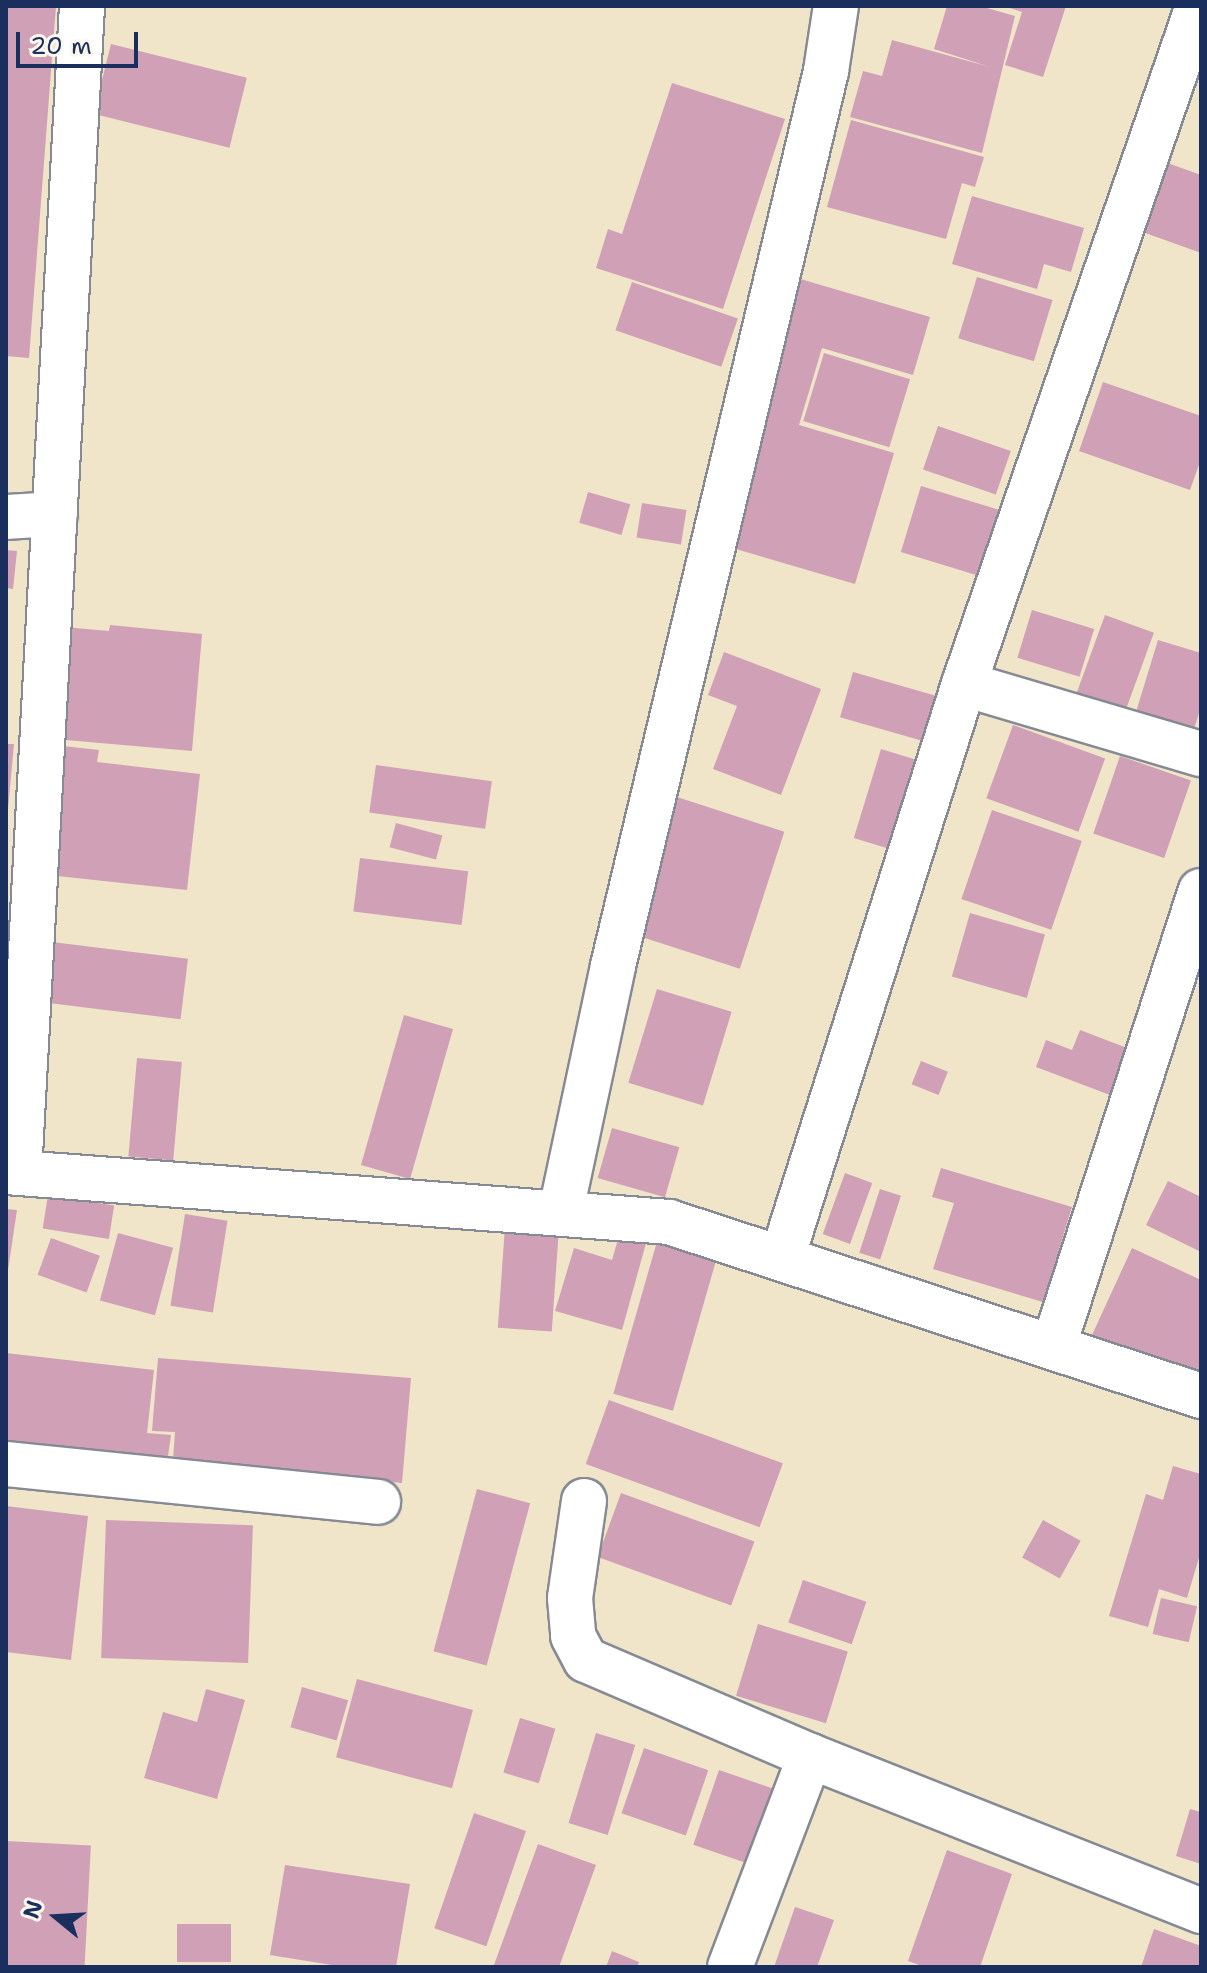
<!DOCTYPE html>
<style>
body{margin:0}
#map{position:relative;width:1207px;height:1973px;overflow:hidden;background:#f0e5c9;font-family:"Shantell Sans",sans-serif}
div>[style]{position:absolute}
.building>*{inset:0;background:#d0a0b6;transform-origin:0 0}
.roads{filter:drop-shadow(2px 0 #868a94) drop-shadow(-2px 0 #868a94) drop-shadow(0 2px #868a94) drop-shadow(0 -2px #868a94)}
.street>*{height:44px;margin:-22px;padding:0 22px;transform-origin:22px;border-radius:22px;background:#fff}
span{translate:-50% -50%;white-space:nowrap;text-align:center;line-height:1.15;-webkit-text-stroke:6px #fbf7ec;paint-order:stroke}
.frame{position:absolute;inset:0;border:8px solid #1b2f5e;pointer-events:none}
.north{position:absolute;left:16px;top:1877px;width:80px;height:80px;-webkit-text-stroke:6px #fbf7ec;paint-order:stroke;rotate:288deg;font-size:22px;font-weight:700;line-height:32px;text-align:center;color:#1b2f5e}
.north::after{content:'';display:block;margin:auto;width:28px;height:36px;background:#1b2f5e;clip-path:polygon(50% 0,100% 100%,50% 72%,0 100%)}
.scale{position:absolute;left:16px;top:32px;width:122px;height:36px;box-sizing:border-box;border:4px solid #1b2f5e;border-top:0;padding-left:10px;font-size:24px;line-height:28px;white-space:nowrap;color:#1b2f5e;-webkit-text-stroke:6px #fbf7ec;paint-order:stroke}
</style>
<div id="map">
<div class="building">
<i style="clip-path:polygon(6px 6px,56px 6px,29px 358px,6px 356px)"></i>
<i style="clip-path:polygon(947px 6px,980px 6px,1015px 16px,982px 153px,850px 117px,863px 71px,882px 76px,892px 40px,990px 67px,934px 49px)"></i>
<i style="clip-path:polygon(1004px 6px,1066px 6px,1043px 77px,1005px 65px,1022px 12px)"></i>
<i style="left:111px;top:44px;width:140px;height:72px;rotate:14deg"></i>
<i style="clip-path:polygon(672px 83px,785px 119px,723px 309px,596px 268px,608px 229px,622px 234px)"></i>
<i style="clip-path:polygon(851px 120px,984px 157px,975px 187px,962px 183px,946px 239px,827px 207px)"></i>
<i style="clip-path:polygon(1162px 161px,1201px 175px,1201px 253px,1137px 230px)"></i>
<i style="clip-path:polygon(972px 196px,1084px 228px,1071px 272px,1044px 264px,1037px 289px,952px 264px)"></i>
<i style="left:977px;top:277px;width:79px;height:64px;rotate:17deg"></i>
<i style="clip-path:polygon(797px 278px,930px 317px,913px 375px,822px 348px,799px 425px,894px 453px,855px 584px,719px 544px)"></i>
<i style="left:632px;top:282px;width:112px;height:51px;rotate:19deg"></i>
<i style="left:824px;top:353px;width:90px;height:71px;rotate:17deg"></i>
<i style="clip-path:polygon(1103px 382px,1201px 416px,1201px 459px,1190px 490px,1079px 451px)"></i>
<i style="left:938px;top:426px;width:77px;height:46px;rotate:19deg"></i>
<i style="left:921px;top:486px;width:84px;height:69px;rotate:17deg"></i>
<i style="left:588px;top:492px;width:44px;height:32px;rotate:16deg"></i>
<i style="left:642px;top:503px;width:45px;height:35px;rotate:9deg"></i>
<i style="clip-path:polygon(6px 550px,17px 551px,13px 589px,6px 588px)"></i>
<i style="left:1032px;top:610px;width:65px;height:50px;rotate:17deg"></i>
<i style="left:1105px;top:615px;width:52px;height:88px;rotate:20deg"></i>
<i style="clip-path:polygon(110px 625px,202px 634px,192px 751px,54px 739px,64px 627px,109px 631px)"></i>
<i style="clip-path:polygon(1158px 640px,1201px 653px,1201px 707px,1194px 729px,1136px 712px)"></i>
<i style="clip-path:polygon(724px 652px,821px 689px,781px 795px,713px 769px,737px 706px,708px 695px)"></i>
<i style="left:853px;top:672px;width:98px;height:47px;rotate:16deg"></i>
<i style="left:1013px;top:725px;width:98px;height:78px;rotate:20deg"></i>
<i style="clip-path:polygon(6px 744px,14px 744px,8px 809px,6px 809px)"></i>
<i style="clip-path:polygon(63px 746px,99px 750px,97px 762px,200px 774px,187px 890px,48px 875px)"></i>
<i style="left:881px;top:749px;width:42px;height:93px;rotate:17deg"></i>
<i style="left:1120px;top:756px;width:75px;height:82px;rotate:19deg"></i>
<i style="left:376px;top:765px;width:117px;height:48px;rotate:8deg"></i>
<i style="left:674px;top:796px;width:116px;height:144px;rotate:18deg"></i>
<i style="left:992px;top:810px;width:95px;height:94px;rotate:19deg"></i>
<i style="left:396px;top:823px;width:48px;height:25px;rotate:15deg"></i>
<i style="left:360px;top:858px;width:109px;height:54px;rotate:7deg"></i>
<i style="left:970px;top:913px;width:78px;height:66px;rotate:16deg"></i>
<i style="left:52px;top:942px;width:137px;height:61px;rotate:7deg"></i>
<i style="left:657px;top:989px;width:78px;height:98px;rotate:17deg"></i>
<i style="left:404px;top:1015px;width:51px;height:156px;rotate:16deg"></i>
<i style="clip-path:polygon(1080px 1030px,1127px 1048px,1110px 1095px,1036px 1067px,1046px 1040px,1072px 1050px)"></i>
<i style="left:137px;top:1058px;width:45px;height:99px;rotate:5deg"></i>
<i style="left:921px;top:1061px;width:29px;height:25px;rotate:22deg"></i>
<i style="left:612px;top:1128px;width:70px;height:52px;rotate:16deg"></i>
<i style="clip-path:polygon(941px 1168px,1072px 1207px,1043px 1302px,933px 1269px,954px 1203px,932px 1197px)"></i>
<i style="left:845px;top:1173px;width:29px;height:65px;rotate:20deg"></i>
<i style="clip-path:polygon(1168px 1181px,1201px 1197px,1201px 1252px,1146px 1225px)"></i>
<i style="left:880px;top:1189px;width:22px;height:67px;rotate:18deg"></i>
<i style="left:48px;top:1195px;width:67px;height:34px;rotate:9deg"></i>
<i style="clip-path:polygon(6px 1209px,17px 1210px,8px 1270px,6px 1270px)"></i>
<i style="left:185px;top:1214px;width:43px;height:93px;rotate:9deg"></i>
<i style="left:505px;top:1226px;width:54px;height:102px;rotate:4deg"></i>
<i style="clip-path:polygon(621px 1229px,648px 1236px,622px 1330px,555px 1311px,574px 1248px,612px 1260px)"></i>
<i style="left:118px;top:1233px;width:57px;height:70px;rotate:15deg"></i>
<i style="left:51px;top:1238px;width:52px;height:39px;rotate:20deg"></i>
<i style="left:658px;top:1238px;width:62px;height:162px;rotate:16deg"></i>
<i style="clip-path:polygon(1132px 1248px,1201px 1280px,1201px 1386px,1092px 1335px)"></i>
<i style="clip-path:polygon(6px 1353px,154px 1370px,147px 1433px,171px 1435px,166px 1470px,6px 1451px)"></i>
<i style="clip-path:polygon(158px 1358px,411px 1378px,402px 1483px,173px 1460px,175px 1432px,152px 1431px)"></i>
<i style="left:609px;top:1400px;width:185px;height:68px;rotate:20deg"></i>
<i style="clip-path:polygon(1173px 1466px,1201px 1474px,1201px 1551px,1187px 1598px,1159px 1589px,1148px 1627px,1109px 1616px,1146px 1494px,1163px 1500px)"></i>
<i style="left:477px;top:1489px;width:55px;height:168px;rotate:15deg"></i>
<i style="left:621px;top:1493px;width:142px;height:68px;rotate:20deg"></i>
<i style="clip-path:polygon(6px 1506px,88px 1516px,71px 1660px,6px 1652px)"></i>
<i style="left:106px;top:1520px;width:147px;height:138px;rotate:2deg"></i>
<i style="left:1043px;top:1520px;width:43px;height:43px;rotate:29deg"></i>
<i style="left:803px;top:1580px;width:67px;height:45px;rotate:19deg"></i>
<i style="left:1161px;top:1598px;width:37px;height:37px;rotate:13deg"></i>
<i style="left:758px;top:1624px;width:94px;height:75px;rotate:17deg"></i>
<i style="left:357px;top:1679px;width:120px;height:81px;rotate:15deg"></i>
<i style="left:302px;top:1687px;width:48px;height:42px;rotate:16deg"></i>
<i style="clip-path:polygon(206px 1689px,245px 1700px,217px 1799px,144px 1778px,163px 1712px,197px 1722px)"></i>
<i style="left:520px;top:1718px;width:37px;height:57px;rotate:17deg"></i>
<i style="left:596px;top:1733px;width:41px;height:94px;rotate:17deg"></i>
<i style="left:644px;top:1748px;width:68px;height:69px;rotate:19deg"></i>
<i style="left:719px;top:1770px;width:56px;height:79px;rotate:19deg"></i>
<i style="clip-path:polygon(1190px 1809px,1201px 1812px,1201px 1864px,1176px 1856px)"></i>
<i style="left:474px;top:1813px;width:55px;height:122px;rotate:19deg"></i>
<i style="left:6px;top:1841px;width:85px;height:126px;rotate:3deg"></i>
<i style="clip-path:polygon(538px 1844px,596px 1865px,559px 1967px,501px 1967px,494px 1965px)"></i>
<i style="clip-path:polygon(947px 1850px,1012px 1874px,980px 1967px,925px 1967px,908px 1961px)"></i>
<i style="clip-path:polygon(285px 1865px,410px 1884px,396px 1967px,344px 1967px,270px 1955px)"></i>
<i style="clip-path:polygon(795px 1907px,834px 1920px,817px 1967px,774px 1967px)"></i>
<i style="left:177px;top:1924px;width:54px;height:38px"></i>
<i style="clip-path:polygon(1154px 1929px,1201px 1946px,1201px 1967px,1141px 1967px)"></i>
<i style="clip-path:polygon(612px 1951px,639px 1962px,637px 1967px,606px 1967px)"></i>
</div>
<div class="roads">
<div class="street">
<i style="left:6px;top:517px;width:49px;rotate:-3.5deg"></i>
<i style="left:964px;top:684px;width:247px;rotate:16.5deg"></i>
<i style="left:6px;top:1172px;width:665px;rotate:4.31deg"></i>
<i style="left:669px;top:1222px;width:560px;rotate:18.11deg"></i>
<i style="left:19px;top:1173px;width:1169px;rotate:-86.91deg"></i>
<i style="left:561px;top:1211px;width:250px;rotate:-78deg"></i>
<i style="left:613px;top:966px;width:920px;rotate:-76.61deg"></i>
<i style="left:826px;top:71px;width:66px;rotate:-81.3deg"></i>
<i style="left:782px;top:1258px;width:602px;rotate:-72.41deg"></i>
<i style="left:964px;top:684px;width:717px;rotate:-70.96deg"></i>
<i style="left:1054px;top:1345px;width:477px;rotate:-72.1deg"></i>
<i style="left:6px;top:1464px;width:374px;rotate:5.8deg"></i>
<i style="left:584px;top:1501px;width:98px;rotate:98.2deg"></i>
<i style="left:570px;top:1598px;width:38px;rotate:85deg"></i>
<i style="left:573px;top:1636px;width:27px;rotate:62deg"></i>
<i style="left:586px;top:1660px;width:244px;rotate:23.2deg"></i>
<i style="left:810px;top:1756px;width:421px;rotate:21.6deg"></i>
<i style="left:730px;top:1967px;width:226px;rotate:-69.2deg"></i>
</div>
</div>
<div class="frame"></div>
<div class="north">N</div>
<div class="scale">20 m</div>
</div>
